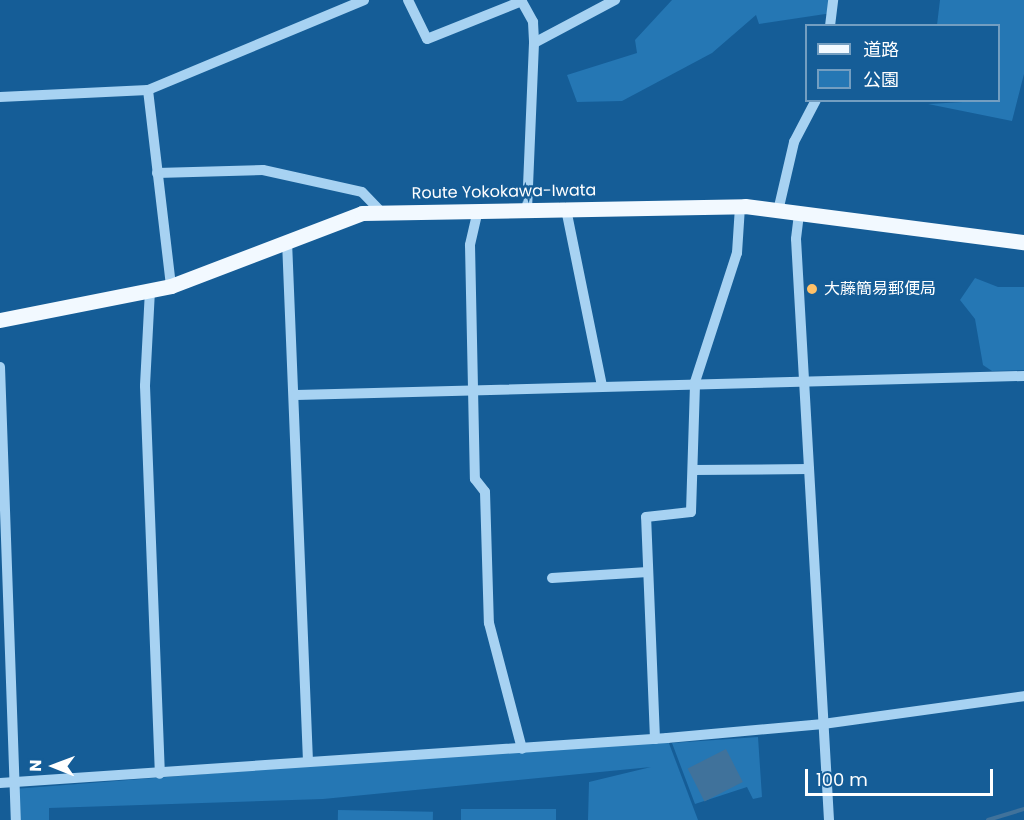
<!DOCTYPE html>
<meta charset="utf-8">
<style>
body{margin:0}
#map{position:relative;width:1024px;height:820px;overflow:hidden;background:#155d97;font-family:Poppins,"Noto Sans JP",sans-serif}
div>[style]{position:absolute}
.green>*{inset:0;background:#2577b4;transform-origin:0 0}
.water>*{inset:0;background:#40729b;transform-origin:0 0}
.stream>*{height:4px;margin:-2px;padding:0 2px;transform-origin:2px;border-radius:2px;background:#40729b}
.minor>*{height:10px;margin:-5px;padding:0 5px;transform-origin:5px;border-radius:5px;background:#a7d2f2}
.major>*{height:15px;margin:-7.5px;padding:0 7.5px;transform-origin:7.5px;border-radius:7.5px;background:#f2f9ff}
.dots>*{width:16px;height:16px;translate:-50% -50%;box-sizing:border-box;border:3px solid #155d97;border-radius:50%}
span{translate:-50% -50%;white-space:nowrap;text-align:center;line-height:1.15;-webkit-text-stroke:4.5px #155d97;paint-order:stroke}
.street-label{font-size:16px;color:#fff}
.poi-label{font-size:16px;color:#fff}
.left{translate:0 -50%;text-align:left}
.legend{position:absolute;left:805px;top:24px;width:195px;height:78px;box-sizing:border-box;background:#155d97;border:2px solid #739ec1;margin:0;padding:8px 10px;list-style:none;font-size:18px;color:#fff}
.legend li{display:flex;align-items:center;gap:12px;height:30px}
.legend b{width:30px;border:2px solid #739ec1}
.north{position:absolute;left:24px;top:736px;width:60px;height:60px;-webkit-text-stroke:4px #155d97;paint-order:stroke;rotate:271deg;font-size:16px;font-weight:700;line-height:24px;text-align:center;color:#fff}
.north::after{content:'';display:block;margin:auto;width:21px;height:27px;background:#fff;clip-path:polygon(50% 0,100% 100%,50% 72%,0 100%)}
.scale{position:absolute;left:805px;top:769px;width:188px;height:27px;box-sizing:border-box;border:3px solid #fff;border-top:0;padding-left:8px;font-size:18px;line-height:21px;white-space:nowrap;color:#fff;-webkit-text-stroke:4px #155d97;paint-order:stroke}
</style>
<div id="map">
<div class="green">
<i style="clip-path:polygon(672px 0,831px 0,832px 13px,759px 24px,756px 15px,712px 53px,622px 101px,577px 102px,567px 75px,637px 53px,635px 40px)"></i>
<i style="clip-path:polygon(940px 0,1024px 0,1024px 74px,1012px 121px,928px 104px,998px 100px,998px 26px,937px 25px)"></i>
<i style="clip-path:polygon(975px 278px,998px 287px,1024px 287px,1024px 370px,992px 371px,983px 365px,975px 319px,960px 300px)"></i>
<i style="clip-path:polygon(758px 737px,762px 797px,753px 799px,747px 787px,695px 804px,672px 743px)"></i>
<i style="clip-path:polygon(667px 738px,698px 820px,588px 820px,589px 782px,651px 767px,323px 799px,49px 808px,49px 820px,16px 820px,14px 789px)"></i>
<i style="left:461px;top:809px;width:95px;height:11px"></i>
<i style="left:338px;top:810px;width:95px;height:10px;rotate:1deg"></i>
</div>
<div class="water">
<i style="left:726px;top:749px;width:37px;height:43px;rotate:63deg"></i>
</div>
<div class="stream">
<i style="left:988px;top:820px;width:38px;rotate:-17deg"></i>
</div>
<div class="minor">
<i style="left:408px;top:0;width:43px;rotate:64deg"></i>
<i style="left:427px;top:39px;width:102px;rotate:-21.8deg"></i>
<i style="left:521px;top:0;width:25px;rotate:61deg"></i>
<i style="left:533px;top:22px;width:21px;rotate:87deg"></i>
<i style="left:534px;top:43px;width:167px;rotate:92.4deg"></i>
<i style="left:830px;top:26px;width:26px;rotate:-83deg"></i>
<i style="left:534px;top:43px;width:92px;rotate:-28deg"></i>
<i style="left:148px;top:90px;width:197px;rotate:83.3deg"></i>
<i style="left:0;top:97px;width:148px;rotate:-2.7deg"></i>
<i style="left:148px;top:90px;width:234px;rotate:-22.6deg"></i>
<i style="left:157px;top:173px;width:106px;rotate:-1.6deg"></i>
<i style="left:263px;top:170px;width:101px;rotate:12.5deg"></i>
<i style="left:362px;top:192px;width:29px;rotate:46deg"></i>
<i style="left:566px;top:209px;width:181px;rotate:78.5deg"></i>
<i style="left:478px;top:210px;width:36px;rotate:103deg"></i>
<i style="left:470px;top:245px;width:234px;rotate:88.8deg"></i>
<i style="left:475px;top:479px;width:16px;rotate:52deg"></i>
<i style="left:485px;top:492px;width:131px;rotate:88.3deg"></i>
<i style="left:489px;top:623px;width:130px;rotate:75.3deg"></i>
<i style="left:778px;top:211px;width:71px;rotate:-76.9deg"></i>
<i style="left:794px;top:142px;width:47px;rotate:-62.4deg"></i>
<i style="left:799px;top:214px;width:25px;rotate:97deg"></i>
<i style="left:796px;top:239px;width:582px;rotate:86.75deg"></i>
<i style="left:287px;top:241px;width:521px;rotate:87.69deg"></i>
<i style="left:150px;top:290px;width:96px;rotate:93deg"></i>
<i style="left:145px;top:386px;width:388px;rotate:87.8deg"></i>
<i style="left:0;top:367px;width:453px;rotate:88deg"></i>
<i style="left:296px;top:395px;width:728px;rotate:-1.5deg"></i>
<i style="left:693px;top:470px;width:116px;rotate:-0.5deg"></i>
<i style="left:552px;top:578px;width:96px;rotate:-3.6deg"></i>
<i style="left:655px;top:739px;width:222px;rotate:-92.3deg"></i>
<i style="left:646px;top:517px;width:45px;rotate:-6.3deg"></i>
<i style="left:691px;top:512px;width:130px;rotate:-88.2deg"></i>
<i style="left:695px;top:382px;width:136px;rotate:-72deg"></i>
<i style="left:737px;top:253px;width:47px;rotate:-86.3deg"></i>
<i style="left:0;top:783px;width:669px;rotate:-3.86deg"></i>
<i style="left:667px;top:738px;width:157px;rotate:-5.1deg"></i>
<i style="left:823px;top:724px;width:203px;rotate:-7.9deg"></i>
</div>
<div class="major">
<i style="left:0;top:320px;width:174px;rotate:-11.2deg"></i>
<i style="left:171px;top:286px;width:204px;rotate:-20.9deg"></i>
<i style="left:362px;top:213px;width:383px;rotate:-1deg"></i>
<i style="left:745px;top:206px;width:281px;rotate:7.4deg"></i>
</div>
<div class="dots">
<i style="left:812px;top:289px;background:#ffc168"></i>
</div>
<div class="street-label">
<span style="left:504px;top:192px;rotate:-1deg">Route Yokokawa-Iwata</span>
</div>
<div class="poi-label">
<span class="left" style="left:824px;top:289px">大藤簡易郵便局</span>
</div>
<ul class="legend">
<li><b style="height:8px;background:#f2f9ff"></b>道路</li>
<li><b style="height:16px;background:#2577b4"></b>公園</li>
</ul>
<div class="north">N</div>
<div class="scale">100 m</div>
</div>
